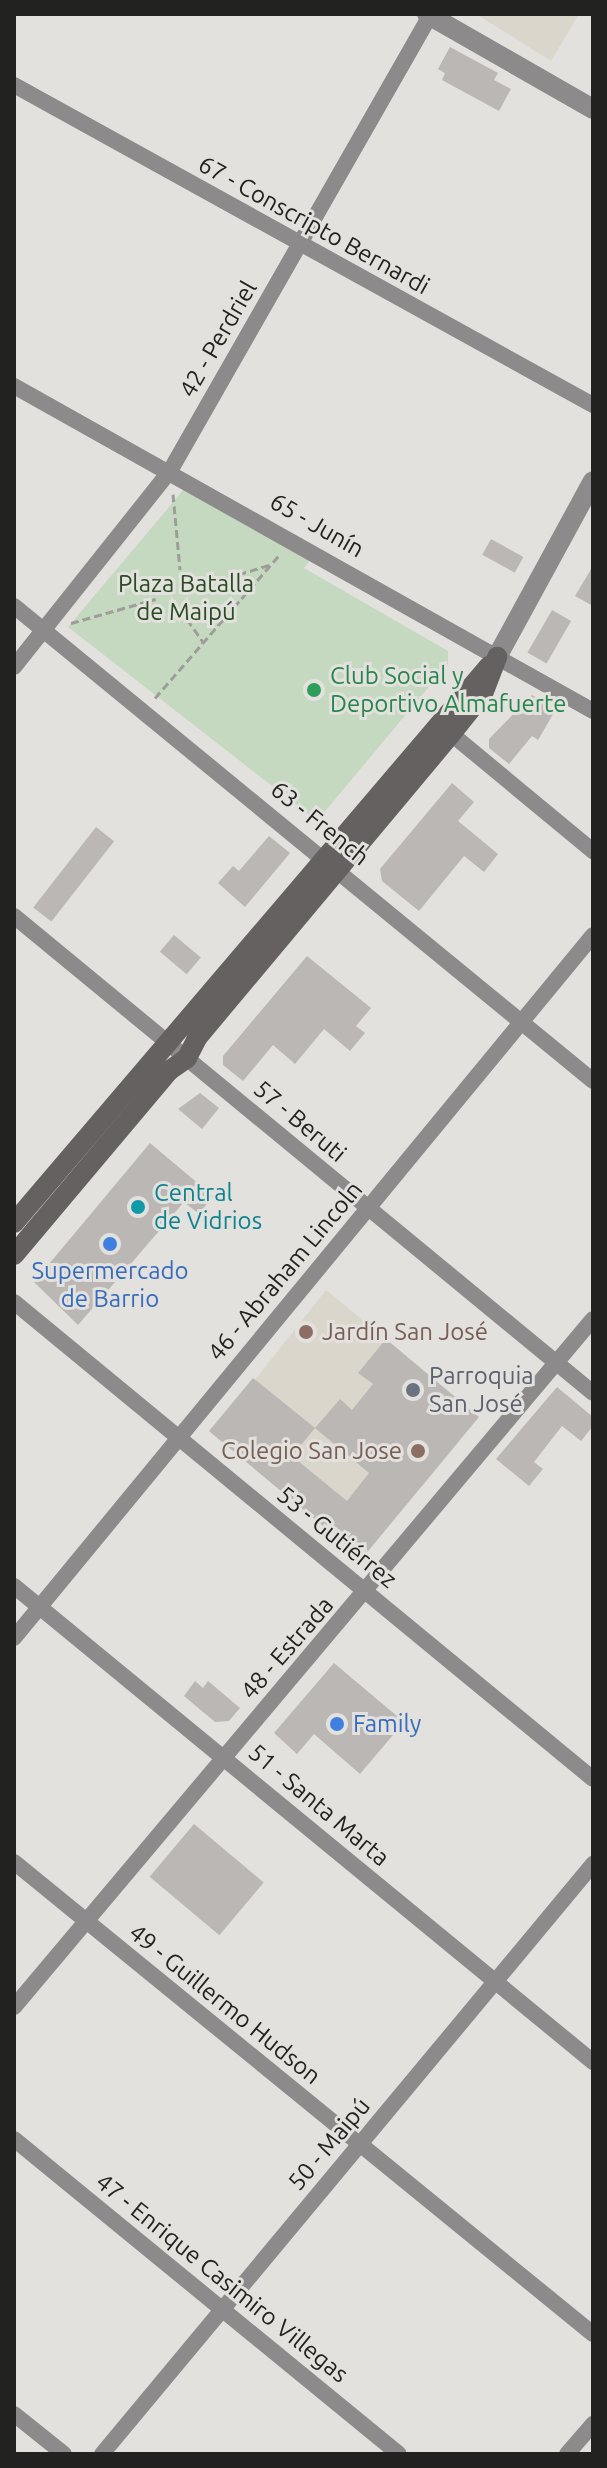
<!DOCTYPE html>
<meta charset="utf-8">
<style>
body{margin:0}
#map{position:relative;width:607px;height:2468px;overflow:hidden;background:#e3e1dd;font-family:Ubuntu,sans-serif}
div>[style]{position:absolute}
.built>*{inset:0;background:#dbd6cc}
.green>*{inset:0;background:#c5d9c1}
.building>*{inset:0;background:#bab7b4;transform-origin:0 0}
.path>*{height:3px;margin-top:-1.5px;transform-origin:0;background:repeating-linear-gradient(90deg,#9e9d99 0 8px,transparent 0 12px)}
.minor>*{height:16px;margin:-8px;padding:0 8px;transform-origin:8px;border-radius:8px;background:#8c8a8a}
.tertiary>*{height:20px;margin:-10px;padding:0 10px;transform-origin:10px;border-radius:10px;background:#8c8a8a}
.secondary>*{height:20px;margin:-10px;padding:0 10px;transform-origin:10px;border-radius:10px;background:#646160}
.dots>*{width:22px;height:22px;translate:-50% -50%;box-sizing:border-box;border:4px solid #e3e1dd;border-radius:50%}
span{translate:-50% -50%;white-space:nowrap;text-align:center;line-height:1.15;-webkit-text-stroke:6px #e3e1dd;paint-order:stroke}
.street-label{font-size:24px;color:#222220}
.park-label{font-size:24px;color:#284d22}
.leisure-label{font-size:24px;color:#27864d}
.left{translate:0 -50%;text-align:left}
.culture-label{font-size:24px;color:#0d838f}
.shop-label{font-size:24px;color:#366cbe}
.education-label{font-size:24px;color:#785e54}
.right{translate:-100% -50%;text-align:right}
.worship-label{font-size:24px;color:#5b616d}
.frame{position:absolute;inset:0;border:16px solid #222220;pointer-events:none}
</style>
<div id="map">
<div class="built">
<i style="clip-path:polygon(476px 14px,579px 14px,551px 61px)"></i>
<i style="clip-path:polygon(326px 1290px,386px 1339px,359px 1373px,453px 1449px,367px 1553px,357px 1554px,212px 1434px)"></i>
</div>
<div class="green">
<i style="clip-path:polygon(185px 488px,310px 560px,304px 568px,448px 651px,448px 664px,317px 821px,68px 627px)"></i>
</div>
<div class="building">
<i style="clip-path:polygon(450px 47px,498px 73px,494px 80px,511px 89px,499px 111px,442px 80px,445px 73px,438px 69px)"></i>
<i style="left:491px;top:539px;width:37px;height:18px;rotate:29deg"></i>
<i style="clip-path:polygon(593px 566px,593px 606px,575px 596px)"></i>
<i style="left:552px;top:610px;width:22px;height:49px;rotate:30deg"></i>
<i style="clip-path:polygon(532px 695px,556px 709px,538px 740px,532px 736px,509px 764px,489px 748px,489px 739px)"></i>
<i style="clip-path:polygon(452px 783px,474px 802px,458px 821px,498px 854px,484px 872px,464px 856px,419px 911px,382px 881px,380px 869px)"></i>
<i style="left:96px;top:827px;width:23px;height:102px;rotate:38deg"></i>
<i style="clip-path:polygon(269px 836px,290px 853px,245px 907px,218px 883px,233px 866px,239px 871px)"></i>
<i style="left:174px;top:935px;width:35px;height:22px;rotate:40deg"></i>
<i style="clip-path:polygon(307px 956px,371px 1008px,356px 1026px,365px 1033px,350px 1051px,324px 1029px,295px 1064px,273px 1045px,243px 1081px,223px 1065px,223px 1056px)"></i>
<i style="clip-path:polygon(200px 1093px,219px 1108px,202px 1129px,178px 1109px)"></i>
<i style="clip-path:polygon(150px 1143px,213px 1196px,199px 1214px,184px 1202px,78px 1325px,34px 1282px)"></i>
<i style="clip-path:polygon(evenodd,386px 1339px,479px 1417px,368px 1551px,352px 1538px,346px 1545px,209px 1431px,253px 1378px,315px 1428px,340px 1399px,352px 1410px,373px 1384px,358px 1373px,386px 1339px,315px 1428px,369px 1473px,347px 1501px,292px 1456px,315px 1428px)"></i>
<i style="clip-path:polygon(557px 1387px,593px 1417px,593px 1426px,581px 1441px,562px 1426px,534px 1462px,543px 1469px,529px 1486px,496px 1459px)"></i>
<i style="clip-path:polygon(334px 1663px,404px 1722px,360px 1774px,314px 1734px,297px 1754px,274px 1733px)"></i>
<i style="clip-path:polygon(195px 1681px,203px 1688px,208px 1681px,240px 1708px,229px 1721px,215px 1722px,184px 1696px)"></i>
<i style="left:194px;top:1824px;width:91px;height:69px;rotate:40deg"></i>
</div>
<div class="path">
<i style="left:173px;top:494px;width:76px;rotate:84.7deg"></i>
<i style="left:204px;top:585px;width:68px;rotate:-17.1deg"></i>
<i style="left:187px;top:619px;width:29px;rotate:55deg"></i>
<i style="left:71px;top:623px;width:88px;rotate:-15.8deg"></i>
<i style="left:155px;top:698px;width:192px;rotate:-49deg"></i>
</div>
<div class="minor">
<i style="left:14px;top:85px;width:662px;rotate:28.93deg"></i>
<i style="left:14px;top:386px;width:664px;rotate:29.31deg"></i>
<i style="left:14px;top:606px;width:749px;rotate:39.36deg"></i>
<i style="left:14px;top:667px;width:251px;rotate:-51.5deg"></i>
<i style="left:170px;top:471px;width:526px;rotate:-60.27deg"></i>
<i style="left:443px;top:727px;width:195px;rotate:39.6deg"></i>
<i style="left:14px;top:916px;width:750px;rotate:39.48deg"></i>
<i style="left:14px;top:1302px;width:750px;rotate:39.48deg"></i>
<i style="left:14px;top:1586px;width:750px;rotate:39.42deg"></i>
<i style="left:14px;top:1638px;width:911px;rotate:-50.52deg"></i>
<i style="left:14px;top:1862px;width:747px;rotate:39.19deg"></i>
<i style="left:14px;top:2007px;width:899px;rotate:-49.92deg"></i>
<i style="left:14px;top:2139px;width:497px;rotate:39.3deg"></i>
<i style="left:14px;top:2414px;width:64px;rotate:38.7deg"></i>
<i style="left:102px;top:2454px;width:768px;rotate:-50.23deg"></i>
<i style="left:567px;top:2454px;width:40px;rotate:-49deg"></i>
</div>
<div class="tertiary">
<i style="left:427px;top:14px;width:191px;rotate:29.8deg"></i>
<i style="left:497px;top:657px;width:200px;rotate:-61.4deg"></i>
</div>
<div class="secondary">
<i style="left:14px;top:1223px;width:732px;rotate:-49.54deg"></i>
<i style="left:14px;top:1255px;width:242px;rotate:-49.9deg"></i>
<i style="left:170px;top:1070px;width:21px;rotate:-35deg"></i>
<i style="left:187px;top:1058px;width:22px;rotate:-63deg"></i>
<i style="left:197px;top:1038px;width:396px;rotate:-50.1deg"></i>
<i style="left:451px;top:734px;width:51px;rotate:-51.3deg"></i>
<i style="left:483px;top:694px;width:40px;rotate:-69deg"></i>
</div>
<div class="dots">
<i style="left:314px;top:690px;background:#2e9e5b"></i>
<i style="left:138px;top:1207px;background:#0f9aa8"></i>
<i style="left:110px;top:1244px;background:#3f7fe0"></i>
<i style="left:306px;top:1332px;background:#8d6e63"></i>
<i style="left:413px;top:1390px;background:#6b7280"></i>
<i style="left:418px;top:1451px;background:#8d6e63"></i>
<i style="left:337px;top:1724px;background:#3f7fe0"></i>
</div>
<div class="street-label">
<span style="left:314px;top:225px;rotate:29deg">67 - Conscripto Bernardi</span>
<span style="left:218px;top:339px;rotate:-60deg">42 - Perdriel</span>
<span style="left:317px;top:525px;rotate:30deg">65 - Junín</span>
<span style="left:320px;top:823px;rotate:39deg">63 - French</span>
<span style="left:300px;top:1121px;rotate:40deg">57 - Beruti</span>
<span style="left:285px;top:1271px;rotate:-50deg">46 - Abraham Lincoln</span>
<span style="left:337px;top:1537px;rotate:39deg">53 - Gutiérrez</span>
<span style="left:287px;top:1648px;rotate:-49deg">48 - Estrada</span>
<span style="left:319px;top:1805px;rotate:40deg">51 - Santa Marta</span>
<span style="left:225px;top:2004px;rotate:39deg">49 - Guillermo Hudson</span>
<span style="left:329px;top:2144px;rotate:-50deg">50 - Maipú</span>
<span style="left:222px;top:2278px;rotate:39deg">47 - Enrique Casimiro Villegas</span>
</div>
<div class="park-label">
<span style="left:186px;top:598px">Plaza Batalla<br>de Maipú</span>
</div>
<div class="leisure-label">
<span class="left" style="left:330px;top:690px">Club Social y<br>Deportivo Almafuerte</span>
</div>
<div class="culture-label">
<span class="left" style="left:154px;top:1207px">Central<br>de Vidrios</span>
</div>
<div class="shop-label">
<span style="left:110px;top:1285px">Supermercado<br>de Barrio</span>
<span class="left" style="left:353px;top:1724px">Family</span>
</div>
<div class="education-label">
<span class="left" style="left:322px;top:1332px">Jardín San José</span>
<span class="right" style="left:402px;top:1451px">Colegio San Jose</span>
</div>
<div class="worship-label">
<span class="left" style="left:429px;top:1390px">Parroquia<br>San José</span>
</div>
<div class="frame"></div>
</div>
